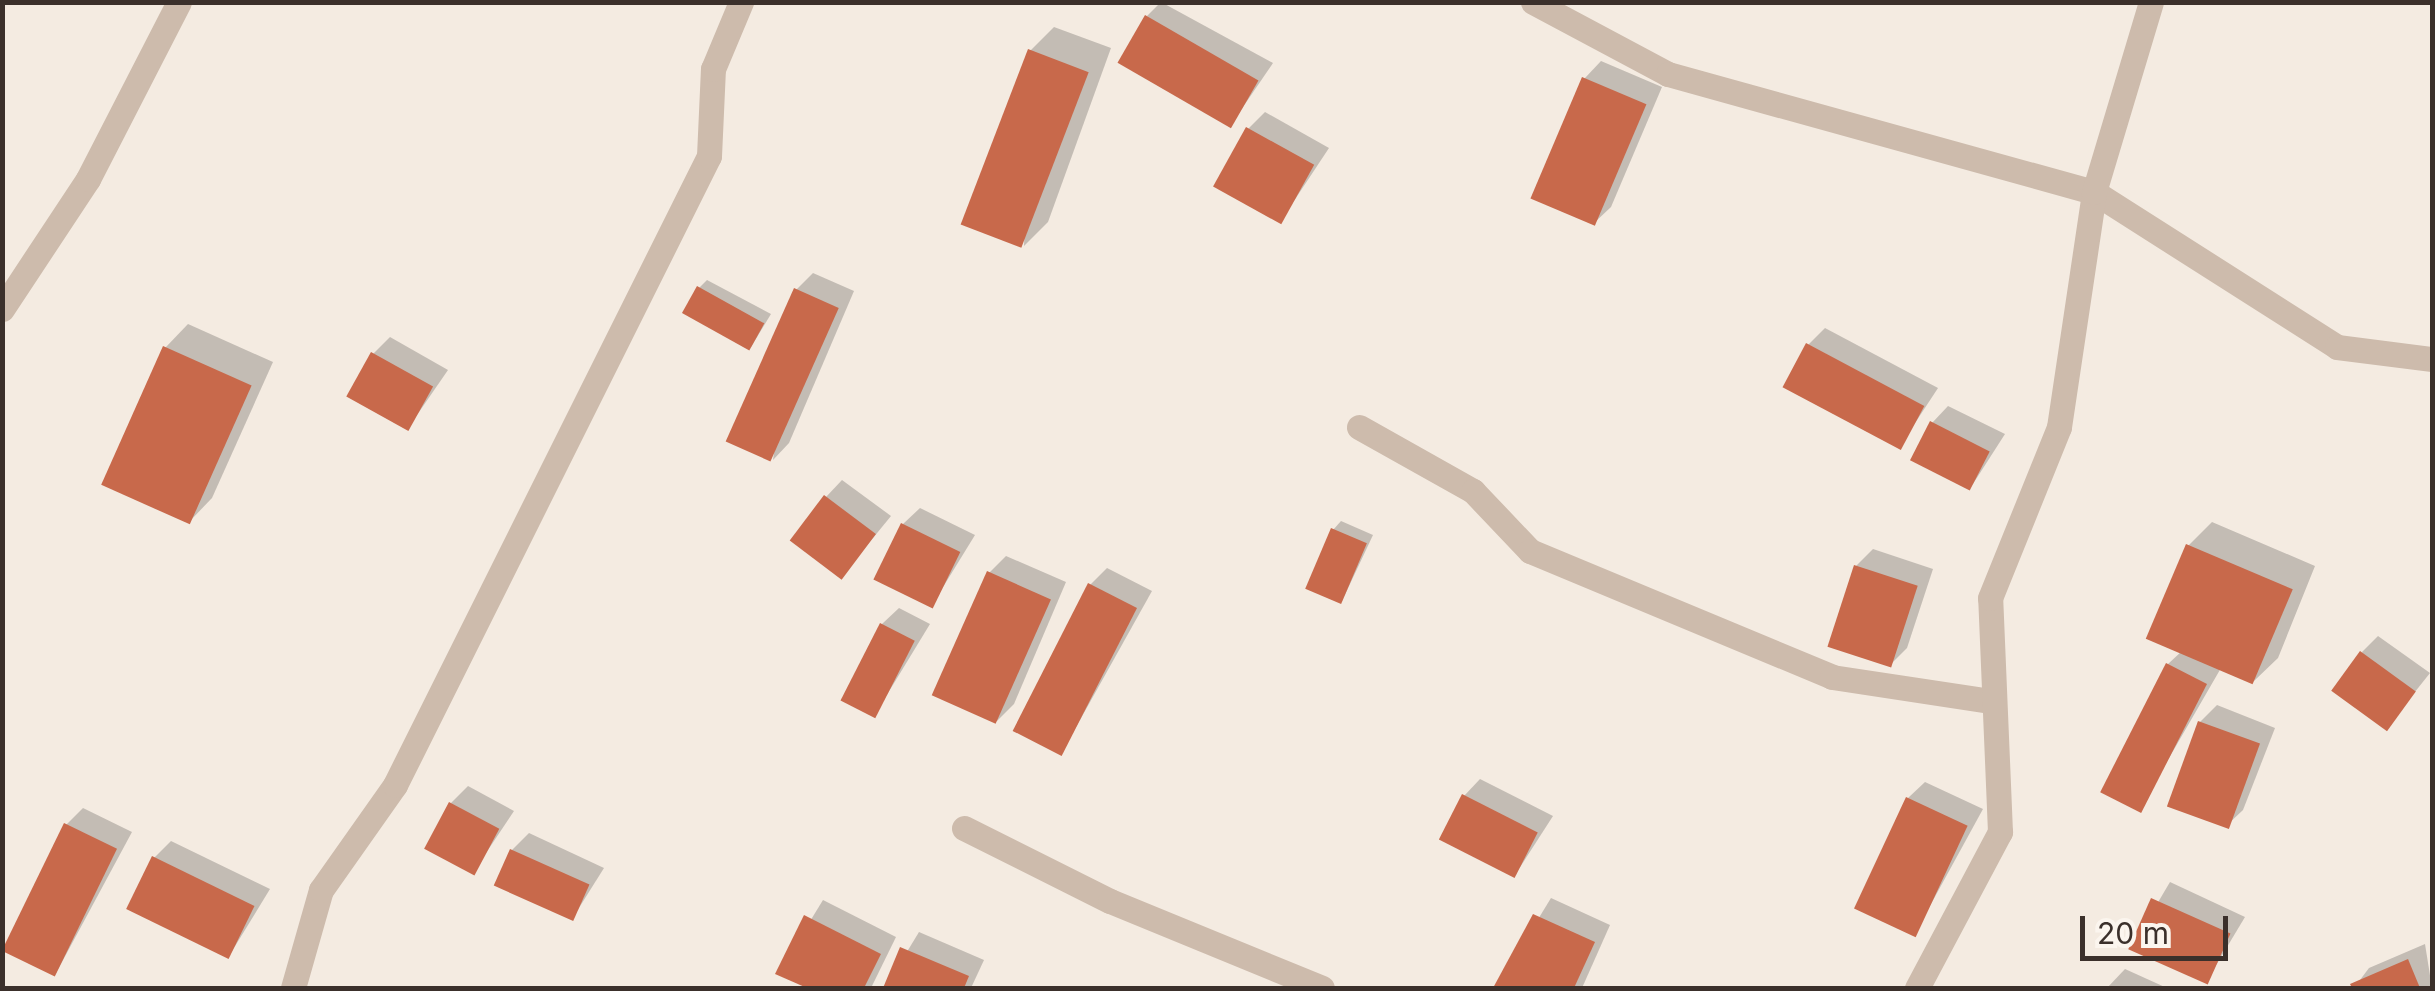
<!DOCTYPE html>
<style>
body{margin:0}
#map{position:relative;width:2435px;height:991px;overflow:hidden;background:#f4ebe1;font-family:Inter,sans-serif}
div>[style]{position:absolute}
.shadow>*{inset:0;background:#0003}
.building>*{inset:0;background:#c8694b;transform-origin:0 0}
.minor>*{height:25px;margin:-12.5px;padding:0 12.5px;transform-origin:12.5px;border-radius:12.5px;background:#cdbbac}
span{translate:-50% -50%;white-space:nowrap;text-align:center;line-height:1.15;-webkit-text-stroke:8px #fbf5ee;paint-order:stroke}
.frame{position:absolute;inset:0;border:5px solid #3b302b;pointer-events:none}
.scale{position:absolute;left:2080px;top:916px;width:148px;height:45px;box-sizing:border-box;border:5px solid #3b302b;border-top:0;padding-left:12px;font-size:30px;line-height:35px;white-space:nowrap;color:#3b302b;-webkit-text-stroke:8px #fbf5ee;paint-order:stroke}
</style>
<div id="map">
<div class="shadow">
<i style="clip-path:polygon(1161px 2px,1273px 63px,1230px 126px,1147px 16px)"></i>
<i style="clip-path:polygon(1054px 27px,1111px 48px,1048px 222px,1024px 246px,1030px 51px)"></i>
<i style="clip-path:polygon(1601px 61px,1662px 87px,1611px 207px,1594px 223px,1585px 78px)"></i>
<i style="clip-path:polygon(1265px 112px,1329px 148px,1280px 222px,1248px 129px)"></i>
<i style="clip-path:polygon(813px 273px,854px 291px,789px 443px,773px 460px,796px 290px)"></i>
<i style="clip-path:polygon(707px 280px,771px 314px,751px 347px,699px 288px)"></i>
<i style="clip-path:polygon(188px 324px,273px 362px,212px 498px,189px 522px,165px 348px)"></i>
<i style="clip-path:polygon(1825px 328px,1938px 388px,1900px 446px,1808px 345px)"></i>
<i style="clip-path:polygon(390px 337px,448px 370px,408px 428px,373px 354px)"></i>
<i style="clip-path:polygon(1948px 406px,2005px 434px,1971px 487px,1932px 423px)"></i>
<i style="clip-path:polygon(842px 480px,891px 516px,842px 576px,826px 497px)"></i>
<i style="clip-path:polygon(920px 508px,975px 535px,932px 605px,903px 524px)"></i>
<i style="clip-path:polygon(1341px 521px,1373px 535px,1342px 601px,1333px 530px)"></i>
<i style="clip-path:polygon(2212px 522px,2315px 566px,2278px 658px,2254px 681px,2221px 668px,2139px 810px,2168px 664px,2182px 651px,2188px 546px)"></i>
<i style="clip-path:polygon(1873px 549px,1933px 569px,1907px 648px,1890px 665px,1856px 566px)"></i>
<i style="clip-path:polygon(1006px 556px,1066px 582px,1014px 704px,997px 721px,989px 573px)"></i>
<i style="clip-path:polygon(1107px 568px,1152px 591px,1061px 754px,1090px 585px)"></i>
<i style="clip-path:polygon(899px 608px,930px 624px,874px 716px,882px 624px)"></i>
<i style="clip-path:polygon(2378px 636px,2430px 673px,2387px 727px,2362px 652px)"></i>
<i style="clip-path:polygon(2217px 705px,2275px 728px,2243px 810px,2226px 826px,2200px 722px)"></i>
<i style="clip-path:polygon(1480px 779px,1553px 816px,1515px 875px,1464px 796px)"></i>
<i style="clip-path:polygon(1925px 782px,1983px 809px,1914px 935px,1908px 798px)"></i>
<i style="clip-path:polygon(468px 786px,514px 811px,474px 871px,451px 803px)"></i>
<i style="clip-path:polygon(83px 808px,132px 832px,55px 975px,66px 825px)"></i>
<i style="clip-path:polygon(529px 833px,604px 868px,572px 919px,512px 850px)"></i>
<i style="clip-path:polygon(171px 841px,270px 889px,229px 956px,154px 858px)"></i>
<i style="clip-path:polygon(2170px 882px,2245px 917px,2206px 982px,2131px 948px)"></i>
<i style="clip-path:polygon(1551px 898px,1610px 925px,1582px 988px,1496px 988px)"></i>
<i style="clip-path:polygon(823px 900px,896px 937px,871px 988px,813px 988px,779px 972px)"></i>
<i style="clip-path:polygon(919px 932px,984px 960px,971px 988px,885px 988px)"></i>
<i style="clip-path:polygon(2425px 944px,2432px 988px,2354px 988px,2369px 968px)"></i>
<i style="clip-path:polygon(2125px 969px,2167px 988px,2107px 988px)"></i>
</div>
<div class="building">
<i style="left:1145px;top:15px;width:131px;height:55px;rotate:30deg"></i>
<i style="left:1028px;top:49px;width:65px;height:188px;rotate:21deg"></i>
<i style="left:1582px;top:77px;width:70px;height:132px;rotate:23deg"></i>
<i style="left:1246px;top:127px;width:78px;height:68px;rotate:29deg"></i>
<i style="left:697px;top:286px;width:77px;height:31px;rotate:29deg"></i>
<i style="left:794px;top:288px;width:49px;height:168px;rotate:24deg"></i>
<i style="left:1806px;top:343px;width:134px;height:50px;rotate:28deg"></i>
<i style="left:163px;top:346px;width:97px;height:152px;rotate:24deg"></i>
<i style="left:371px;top:352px;width:71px;height:51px;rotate:29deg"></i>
<i style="left:1930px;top:421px;width:67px;height:44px;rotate:27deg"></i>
<i style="left:824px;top:495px;width:65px;height:57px;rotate:37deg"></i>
<i style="left:901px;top:523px;width:66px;height:63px;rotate:26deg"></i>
<i style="left:1331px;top:528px;width:39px;height:66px;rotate:23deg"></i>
<i style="left:2186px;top:544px;width:116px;height:103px;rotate:23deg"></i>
<i style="left:1854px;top:565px;width:67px;height:86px;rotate:18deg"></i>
<i style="left:987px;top:571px;width:70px;height:136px;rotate:24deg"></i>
<i style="left:1088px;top:583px;width:55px;height:166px;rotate:27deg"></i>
<i style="left:880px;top:623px;width:39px;height:87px;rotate:27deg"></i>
<i style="left:2360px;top:651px;width:69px;height:49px;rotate:36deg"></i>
<i style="left:2166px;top:663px;width:46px;height:145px;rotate:27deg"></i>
<i style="left:2198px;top:721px;width:66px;height:91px;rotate:20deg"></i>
<i style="left:1462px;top:794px;width:85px;height:51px;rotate:27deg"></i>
<i style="left:1906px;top:797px;width:68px;height:123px;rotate:25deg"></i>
<i style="left:449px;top:802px;width:57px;height:53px;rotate:28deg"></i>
<i style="left:64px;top:823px;width:59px;height:142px;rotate:26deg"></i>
<i style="left:510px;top:849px;width:87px;height:40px;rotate:24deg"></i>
<i style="left:152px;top:856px;width:114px;height:59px;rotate:26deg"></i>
<i style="left:2151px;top:898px;width:87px;height:56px;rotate:24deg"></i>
<i style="clip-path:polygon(1533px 914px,1595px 942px,1574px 988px,1493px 988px)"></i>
<i style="clip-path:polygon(804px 915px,881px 954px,864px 988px,807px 988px,775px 974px)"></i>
<i style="clip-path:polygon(900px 947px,969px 976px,964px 988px,883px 988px)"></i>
<i style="clip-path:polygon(2408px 959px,2420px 988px,2352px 988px,2350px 984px)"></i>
</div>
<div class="minor">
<i style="left:1533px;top:2px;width:153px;rotate:28.1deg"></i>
<i style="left:1668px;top:74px;width:442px;rotate:15.5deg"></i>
<i style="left:2094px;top:192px;width:288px;rotate:32.5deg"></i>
<i style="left:2337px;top:347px;width:96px;rotate:7.2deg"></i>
<i style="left:2px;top:309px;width:156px;rotate:-56.5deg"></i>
<i style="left:88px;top:179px;width:199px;rotate:-62.8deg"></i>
<i style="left:1359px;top:427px;width:131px;rotate:29.3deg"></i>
<i style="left:1473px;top:491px;width:83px;rotate:46.5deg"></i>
<i style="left:1530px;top:551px;width:327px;rotate:22.6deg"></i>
<i style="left:1832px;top:677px;width:161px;rotate:8.6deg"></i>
<i style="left:964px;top:828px;width:163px;rotate:26.6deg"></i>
<i style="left:1110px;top:901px;width:229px;rotate:22.3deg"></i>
<i style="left:293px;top:988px;width:102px;rotate:-74.1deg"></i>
<i style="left:321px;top:890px;width:128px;rotate:-54.8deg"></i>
<i style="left:395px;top:785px;width:703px;rotate:-63.47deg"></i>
<i style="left:709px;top:156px;width:87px;rotate:-87.4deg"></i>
<i style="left:713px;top:69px;width:73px;rotate:-67.3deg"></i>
<i style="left:1917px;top:988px;width:177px;rotate:-62deg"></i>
<i style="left:2000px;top:832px;width:234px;rotate:-92.4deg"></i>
<i style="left:1990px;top:598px;width:184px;rotate:-68deg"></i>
<i style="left:2059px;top:427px;width:238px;rotate:-81.5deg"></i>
<i style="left:2094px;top:192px;width:198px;rotate:-73.3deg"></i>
</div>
<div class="frame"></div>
<div class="scale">20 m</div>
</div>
